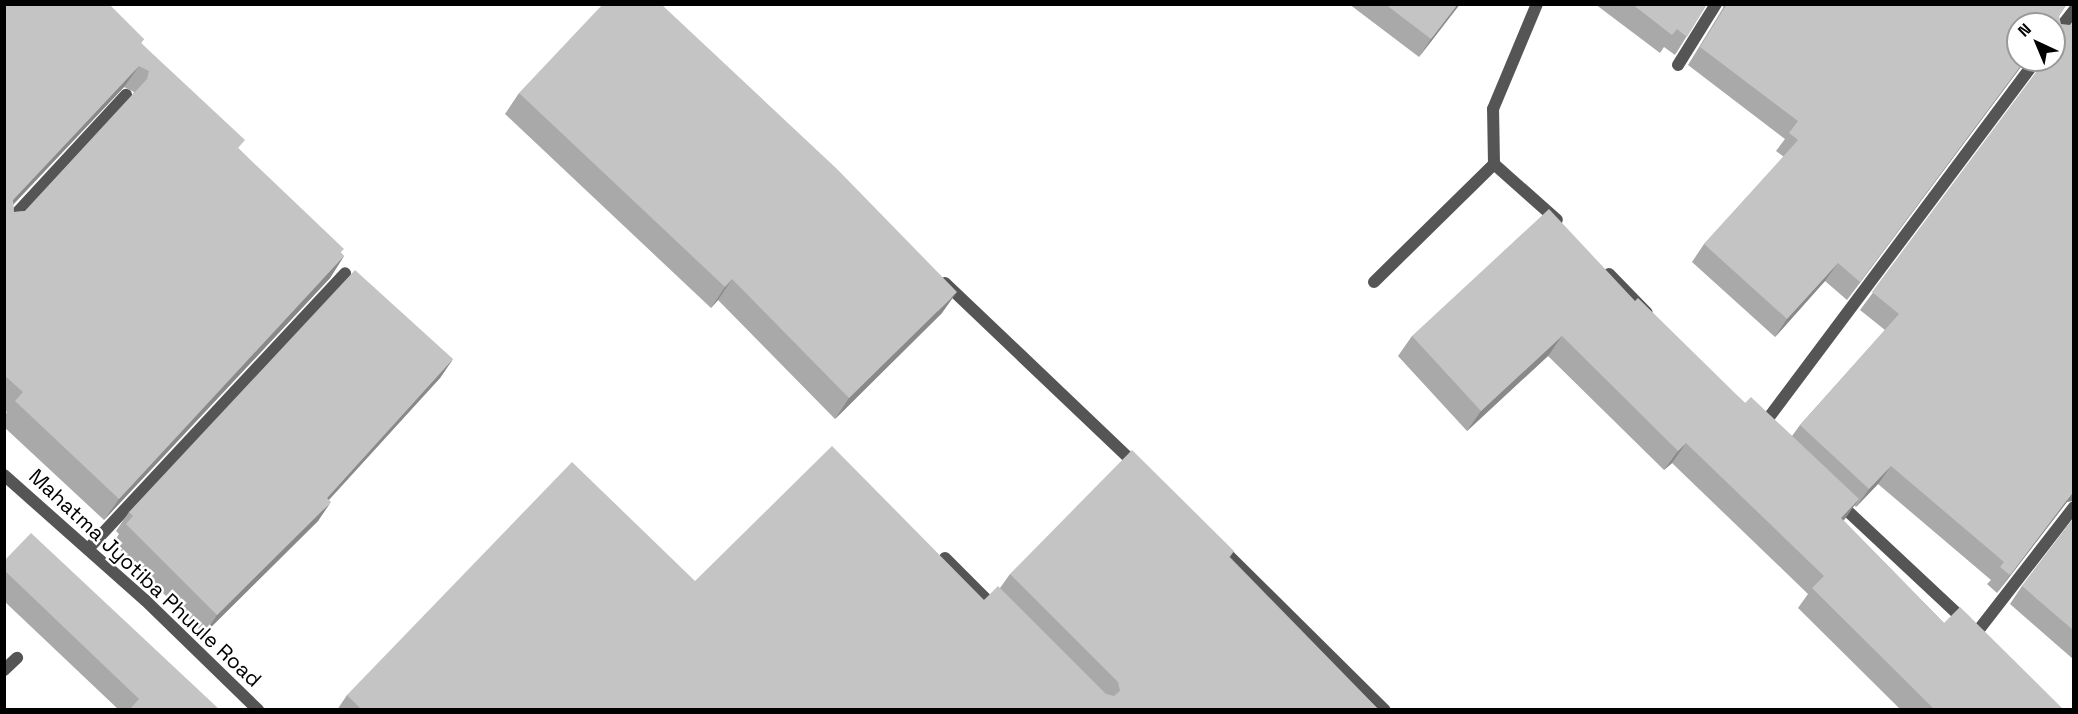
<!DOCTYPE html>
<style>
body{margin:0}
#map{position:relative;width:2078px;height:714px;overflow:hidden;background:#fff;font-family:"Space Grotesk",sans-serif}
div>[style]{position:absolute}
.lane>*{height:12px;margin:-6px;padding:0 6px;transform-origin:6px;border-radius:6px;background:#555}
.street>*{height:12px;margin:-6px;padding:0 6px;transform-origin:6px;border-radius:6px;background:#555}
.wall>*{inset:0;background:#a9a9a9}
.shaded-wall>*{inset:0;background:#898989}
.building>*{inset:0;background:#c4c4c4}
span{translate:-50% -50%;white-space:nowrap;text-align:center;line-height:1.15;-webkit-text-stroke:5px #fff;paint-order:stroke}
.street-label{font-size:21px;color:#000}
.frame{position:absolute;inset:0;border:6px solid #000;pointer-events:none}
.north{position:absolute;left:2006px;top:12px;width:60px;height:60px;box-sizing:border-box;background:#fff;border:2px solid #999;border-radius:50%;rotate:316deg;font-size:16px;font-weight:700;line-height:24px;text-align:center;color:#000}
.north::after{content:'';display:block;margin:auto;width:21px;height:27px;background:#000;clip-path:polygon(50% 0,100% 100%,50% 72%,0 100%)}
</style>
<div id="map">
<div class="lane">
<i style="left:2054px;top:36px;width:33px;rotate:-52deg"></i>
<i style="left:4px;top:227px;width:180px;rotate:-47.3deg"></i>
<i style="left:1761px;top:428px;width:459px;rotate:-53.2deg"></i>
<i style="left:88px;top:549px;width:377px;rotate:-47deg"></i>
<i style="left:4px;top:670px;width:18px;rotate:-43deg"></i>
</div>
<div class="street">
<i style="left:1678px;top:65px;width:72px;rotate:-58.1deg"></i>
<i style="left:1494px;top:164px;width:55px;rotate:-91deg"></i>
<i style="left:1493px;top:109px;width:114px;rotate:-67.3deg"></i>
<i style="left:1609px;top:274px;width:54px;rotate:45.7deg"></i>
<i style="left:1374px;top:282px;width:168px;rotate:-44.5deg"></i>
<i style="left:1494px;top:164px;width:84px;rotate:41.6deg"></i>
<i style="left:945px;top:283px;width:265px;rotate:43.6deg"></i>
<i style="left:4px;top:475px;width:188px;rotate:41.6deg"></i>
<i style="left:145px;top:600px;width:158px;rotate:44.2deg"></i>
<i style="left:1839px;top:503px;width:174px;rotate:43.1deg"></i>
<i style="left:1220px;top:547px;width:232px;rotate:44.7deg"></i>
<i style="left:945px;top:558px;width:72px;rotate:45deg"></i>
<i style="left:1977px;top:632px;width:158px;rotate:-52.2deg"></i>
</div>
<div class="wall">
<i style="clip-path:polygon(evenodd,4px 4px,144px 39px,141px 43px,239px 149px,344px 256px,330px 278px,104px 520px,4px 427px,4px 416px,7px 412px,4px 410px,4px 4px,124px 87px,134px 92px,133px 94px,25px 211px,14px 212px,13px 205px,124px 87px)"></i>
<i style="clip-path:polygon(1349px 4px,1460px 4px,1419px 57px)"></i>
<i style="clip-path:polygon(1595px 4px,1707px 4px,1675px 55px,1664px 47px,1660px 53px)"></i>
<i style="clip-path:polygon(1723px 4px,2067px 4px,2059px 16px,2067px 502px,1997px 593px,1987px 584px,1991px 580px,1878px 484px,1856px 507px,1854px 505px,1843px 520px,1944px 623px,2064px 710px,1901px 710px,1798px 608px,1808px 594px,1672px 463px,1664px 470px,1548px 356px,1467px 431px,1398px 356px,1412px 336px,1635px 301px,1745px 403px,1792px 436px,1800px 425px,1885px 330px,1860px 310px,2043px 64px,2043px 60px,2054px 60px,2054px 24px,2018px 60px,2026px 60px,1847px 300px,1825px 281px,1775px 337px,1692px 262px,1704px 244px,1784px 157px,1776px 151px,1785px 139px,1688px 65px,1723px 8px)"></i>
<i style="clip-path:polygon(519px 93px,942px 313px,835px 419px,718px 300px,711px 308px,505px 114px)"></i>
<i style="clip-path:polygon(453px 359px,440px 378px,329px 500px,318px 521px,204px 634px,113px 543px,119px 534px,116px 531px,129px 512px)"></i>
<i style="clip-path:polygon(2073px 519px,2073px 659px,2010px 604px,2022px 586px)"></i>
<i style="clip-path:polygon(1234px 551px,1230px 557px,1379px 710px,337px 710px,347px 695px,695px 581px,984px 600px,1000px 588px,1010px 574px)"></i>
<i style="clip-path:polygon(4px 561px,220px 710px,119px 710px,4px 601px)"></i>
</div>
<div class="shaded-wall">
<i style="clip-path:polygon(1458px 4px,1460px 4px,1419px 57px,1431px 39px)"></i>
<i style="clip-path:polygon(2025px 60px,2026px 60px,1847px 300px,1860px 282px)"></i>
<i style="clip-path:polygon(139px 66px,124px 87px,4px 214px,13px 200px)"></i>
<i style="clip-path:polygon(344px 256px,330px 278px,104px 520px,119px 499px)"></i>
<i style="clip-path:polygon(1838px 263px,1825px 281px,1775px 337px,1787px 319px)"></i>
<i style="clip-path:polygon(732px 279px,718px 300px,711px 308px,725px 287px)"></i>
<i style="clip-path:polygon(957px 292px,942px 313px,835px 419px,849px 398px)"></i>
<i style="clip-path:polygon(1562px 336px,1548px 356px,1467px 431px,1481px 411px)"></i>
<i style="clip-path:polygon(453px 359px,440px 378px,313px 517px,327px 498px)"></i>
<i style="clip-path:polygon(1686px 443px,1672px 463px,1664px 470px,1678px 451px)"></i>
<i style="clip-path:polygon(1891px 466px,1878px 484px,1856px 507px,1869px 489px)"></i>
<i style="clip-path:polygon(2073px 492px,2073px 501px,2067px 502px,1997px 593px,2010px 575px)"></i>
<i style="clip-path:polygon(1859px 499px,1845px 519px,1827px 538px,1841px 518px)"></i>
<i style="clip-path:polygon(331px 502px,318px 521px,204px 634px,217px 615px)"></i>
</div>
<div class="building">
<i style="clip-path:polygon(evenodd,4px 4px,109px 4px,144px 39px,141px 43px,245px 140px,238px 148px,344px 249px,340px 253px,344px 256px,119px 499px,15px 401px,23px 392px,4px 375px,4px 4px,139px 66px,149px 71px,147px 79px,25px 211px,14px 212px,13px 200px,139px 66px)"></i>
<i style="clip-path:polygon(603px 4px,661px 4px,837px 169px,957px 292px,849px 398px,732px 279px,725px 287px,519px 93px)"></i>
<i style="clip-path:polygon(1385px 4px,1458px 4px,1431px 39px)"></i>
<i style="clip-path:polygon(1632px 4px,1707px 4px,1687px 37px,1677px 29px,1672px 35px)"></i>
<i style="clip-path:polygon(1727px 4px,2067px 4px,2059px 16px,2061px 24px,2070px 25px,2073px 21px,2073px 492px,2010px 575px,2000px 567px,2004px 562px,1891px 466px,1869px 489px,1800px 425px,1899px 314px,1872px 292px,2045px 60px,2054px 60px,2054px 49px,2055px 47px,2056px 38px,2054px 37px,2054px 24px,2018px 24px,2018px 60px,2025px 60px,1860px 282px,1838px 263px,1787px 319px,1704px 244px,1798px 140px,1789px 133px,1798px 121px,1700px 47px)"></i>
<i style="clip-path:polygon(1549px 209px,1635px 301px,1638px 298px,1745px 403px,1751px 397px,1859px 499px,1841px 518px,1944px 623px,1960px 607px,2064px 710px,1935px 710px,1812px 588px,1824px 576px,1686px 443px,1678px 451px,1562px 336px,1481px 411px,1412px 336px)"></i>
<i style="clip-path:polygon(355px 270px,453px 359px,327px 498px,331px 502px,217px 615px,126px 524px,133px 516px,129px 512px)"></i>
<i style="clip-path:polygon(832px 446px,984px 600px,998px 586px,1106px 694px,1114px 696px,1120px 691px,1118px 682px,1010px 574px,1132px 450px,1234px 551px,1229px 557px,1379px 710px,362px 710px,347px 695px,572px 462px,695px 581px)"></i>
<i style="clip-path:polygon(2073px 519px,2073px 630px,2022px 586px)"></i>
<i style="clip-path:polygon(31px 533px,220px 710px,129px 710px,139px 699px,4px 570px,4px 561px)"></i>
</div>
<div class="street-label">
<span style="left:145px;top:578px;rotate:43deg">Mahatma Jyotiba Phuule Road</span>
</div>
<div class="frame"></div>
<div class="north">N</div>
</div>
